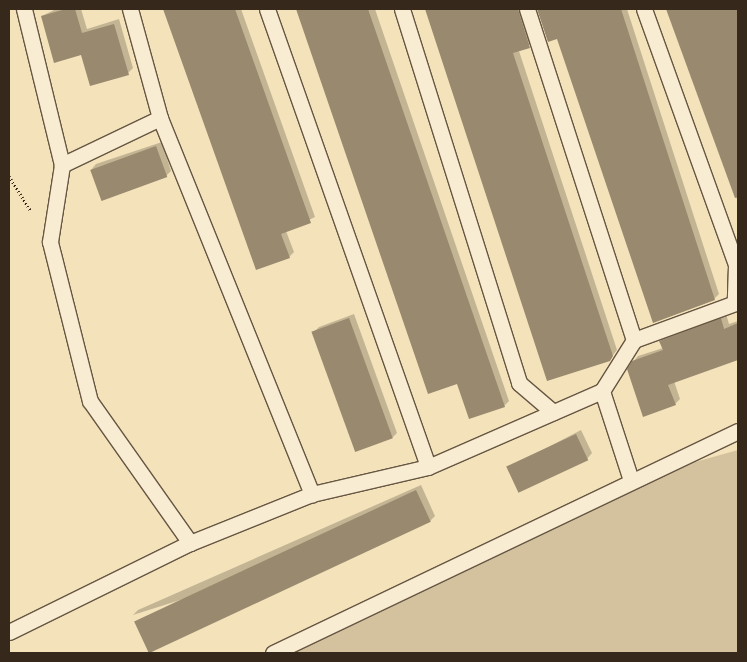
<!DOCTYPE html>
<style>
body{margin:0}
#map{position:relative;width:747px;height:662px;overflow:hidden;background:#f4e2ba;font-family:Alegreya,serif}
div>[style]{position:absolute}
.green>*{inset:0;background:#d4c29f}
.shadow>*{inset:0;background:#0003}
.building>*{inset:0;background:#99896e;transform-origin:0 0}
.path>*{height:3px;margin-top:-1.5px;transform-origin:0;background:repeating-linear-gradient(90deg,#36281b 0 1px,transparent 0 3.5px)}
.roads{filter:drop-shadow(1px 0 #665643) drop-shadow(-1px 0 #665643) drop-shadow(0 1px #665643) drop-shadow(0 -1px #665643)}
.lane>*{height:15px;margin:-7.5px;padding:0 7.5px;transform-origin:7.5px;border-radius:7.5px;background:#f8ecd2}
span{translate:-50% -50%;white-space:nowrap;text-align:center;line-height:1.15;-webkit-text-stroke:5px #f8ecd2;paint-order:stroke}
.frame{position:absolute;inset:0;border:10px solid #36281b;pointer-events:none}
</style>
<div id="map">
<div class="green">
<i style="clip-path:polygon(738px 450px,738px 653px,282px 653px,631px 480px)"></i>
</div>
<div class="shadow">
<i style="clip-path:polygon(56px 9px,81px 9px,87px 29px,119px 19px,133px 68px,128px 73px,82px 53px,42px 16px)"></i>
<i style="clip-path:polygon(165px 9px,241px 9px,315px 217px,286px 231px,294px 252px,289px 257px,257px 268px)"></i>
<i style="clip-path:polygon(297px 9px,375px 9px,509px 401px,504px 406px,458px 383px,429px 393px)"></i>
<i style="clip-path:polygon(427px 9px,525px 9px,534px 42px,519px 51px,617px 350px,609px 360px,548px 380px)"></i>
<i style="clip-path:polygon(538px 9px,627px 9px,719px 294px,714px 299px,558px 37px,548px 40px)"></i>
<i style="clip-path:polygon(667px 9px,738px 9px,738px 202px)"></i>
<i style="clip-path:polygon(162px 142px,171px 171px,166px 176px,91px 170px,96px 164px)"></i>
<i style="clip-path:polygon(354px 314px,397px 433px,392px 438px,314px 332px,319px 327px)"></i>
<i style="clip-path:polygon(726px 314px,729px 324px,738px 321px,738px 358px,674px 381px,680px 399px,675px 404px,633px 362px,638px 356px,663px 348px,661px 341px,666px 336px)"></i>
<i style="clip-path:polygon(581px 430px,592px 453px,587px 459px,508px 468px)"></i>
<i style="clip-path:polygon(421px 485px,435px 516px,430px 521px,133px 615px,138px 610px)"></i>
</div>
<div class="building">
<i style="clip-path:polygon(66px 9px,75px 9px,82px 33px,114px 24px,129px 75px,90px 86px,81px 55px,54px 63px,41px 16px)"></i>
<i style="clip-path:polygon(163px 9px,235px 9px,311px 223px,281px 234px,290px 258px,256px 270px)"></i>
<i style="clip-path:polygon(296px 9px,368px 9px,505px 407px,469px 419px,457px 384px,428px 394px)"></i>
<i style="clip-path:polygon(425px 9px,518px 9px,530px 48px,513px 53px,613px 356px,610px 361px,547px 381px)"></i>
<i style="clip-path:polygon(537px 9px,621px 9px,715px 300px,653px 323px,557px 39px,548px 42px)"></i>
<i style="clip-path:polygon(666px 9px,738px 9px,738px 197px,735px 198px)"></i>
<i style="left:156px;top:146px;width:33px;height:70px;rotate:70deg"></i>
<i style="left:349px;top:318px;width:128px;height:40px;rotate:70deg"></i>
<i style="clip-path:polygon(721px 318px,724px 329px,738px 323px,738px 360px,668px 385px,676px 405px,643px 417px,627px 369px,632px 361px,663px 350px,659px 341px)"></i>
<i style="left:576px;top:434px;width:29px;height:77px;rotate:65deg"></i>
<i style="left:416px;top:490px;width:35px;height:311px;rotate:65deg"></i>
</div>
<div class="path">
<i style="left:9px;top:176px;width:40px;rotate:58deg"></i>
</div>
<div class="roads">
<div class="lane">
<i style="left:24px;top:9px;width:161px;rotate:76.3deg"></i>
<i style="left:130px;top:9px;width:113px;rotate:74.6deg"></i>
<i style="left:160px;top:118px;width:406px;rotate:68deg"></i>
<i style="left:267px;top:9px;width:485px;rotate:70.6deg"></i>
<i style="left:402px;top:9px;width:392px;rotate:72.6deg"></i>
<i style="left:519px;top:383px;width:45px;rotate:40.5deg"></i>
<i style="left:527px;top:9px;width:348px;rotate:72.1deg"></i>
<i style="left:644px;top:9px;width:272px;rotate:70.2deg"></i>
<i style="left:736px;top:265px;width:38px;rotate:92deg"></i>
<i style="left:160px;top:118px;width:109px;rotate:154.4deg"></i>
<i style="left:62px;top:165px;width:78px;rotate:98.9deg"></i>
<i style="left:50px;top:242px;width:164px;rotate:75.9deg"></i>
<i style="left:90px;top:401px;width:174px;rotate:54.8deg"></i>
<i style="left:602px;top:391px;width:94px;rotate:72deg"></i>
<i style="left:9px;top:632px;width:202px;rotate:-26.2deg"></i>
<i style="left:190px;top:543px;width:131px;rotate:-21.9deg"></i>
<i style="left:312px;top:494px;width:119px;rotate:-13.1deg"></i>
<i style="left:428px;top:467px;width:190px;rotate:-23.6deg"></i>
<i style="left:602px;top:391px;width:60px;rotate:-57.9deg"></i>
<i style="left:634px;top:340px;width:111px;rotate:-20.1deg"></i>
<i style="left:273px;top:653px;width:515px;rotate:-25.52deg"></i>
</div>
</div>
<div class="frame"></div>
</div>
